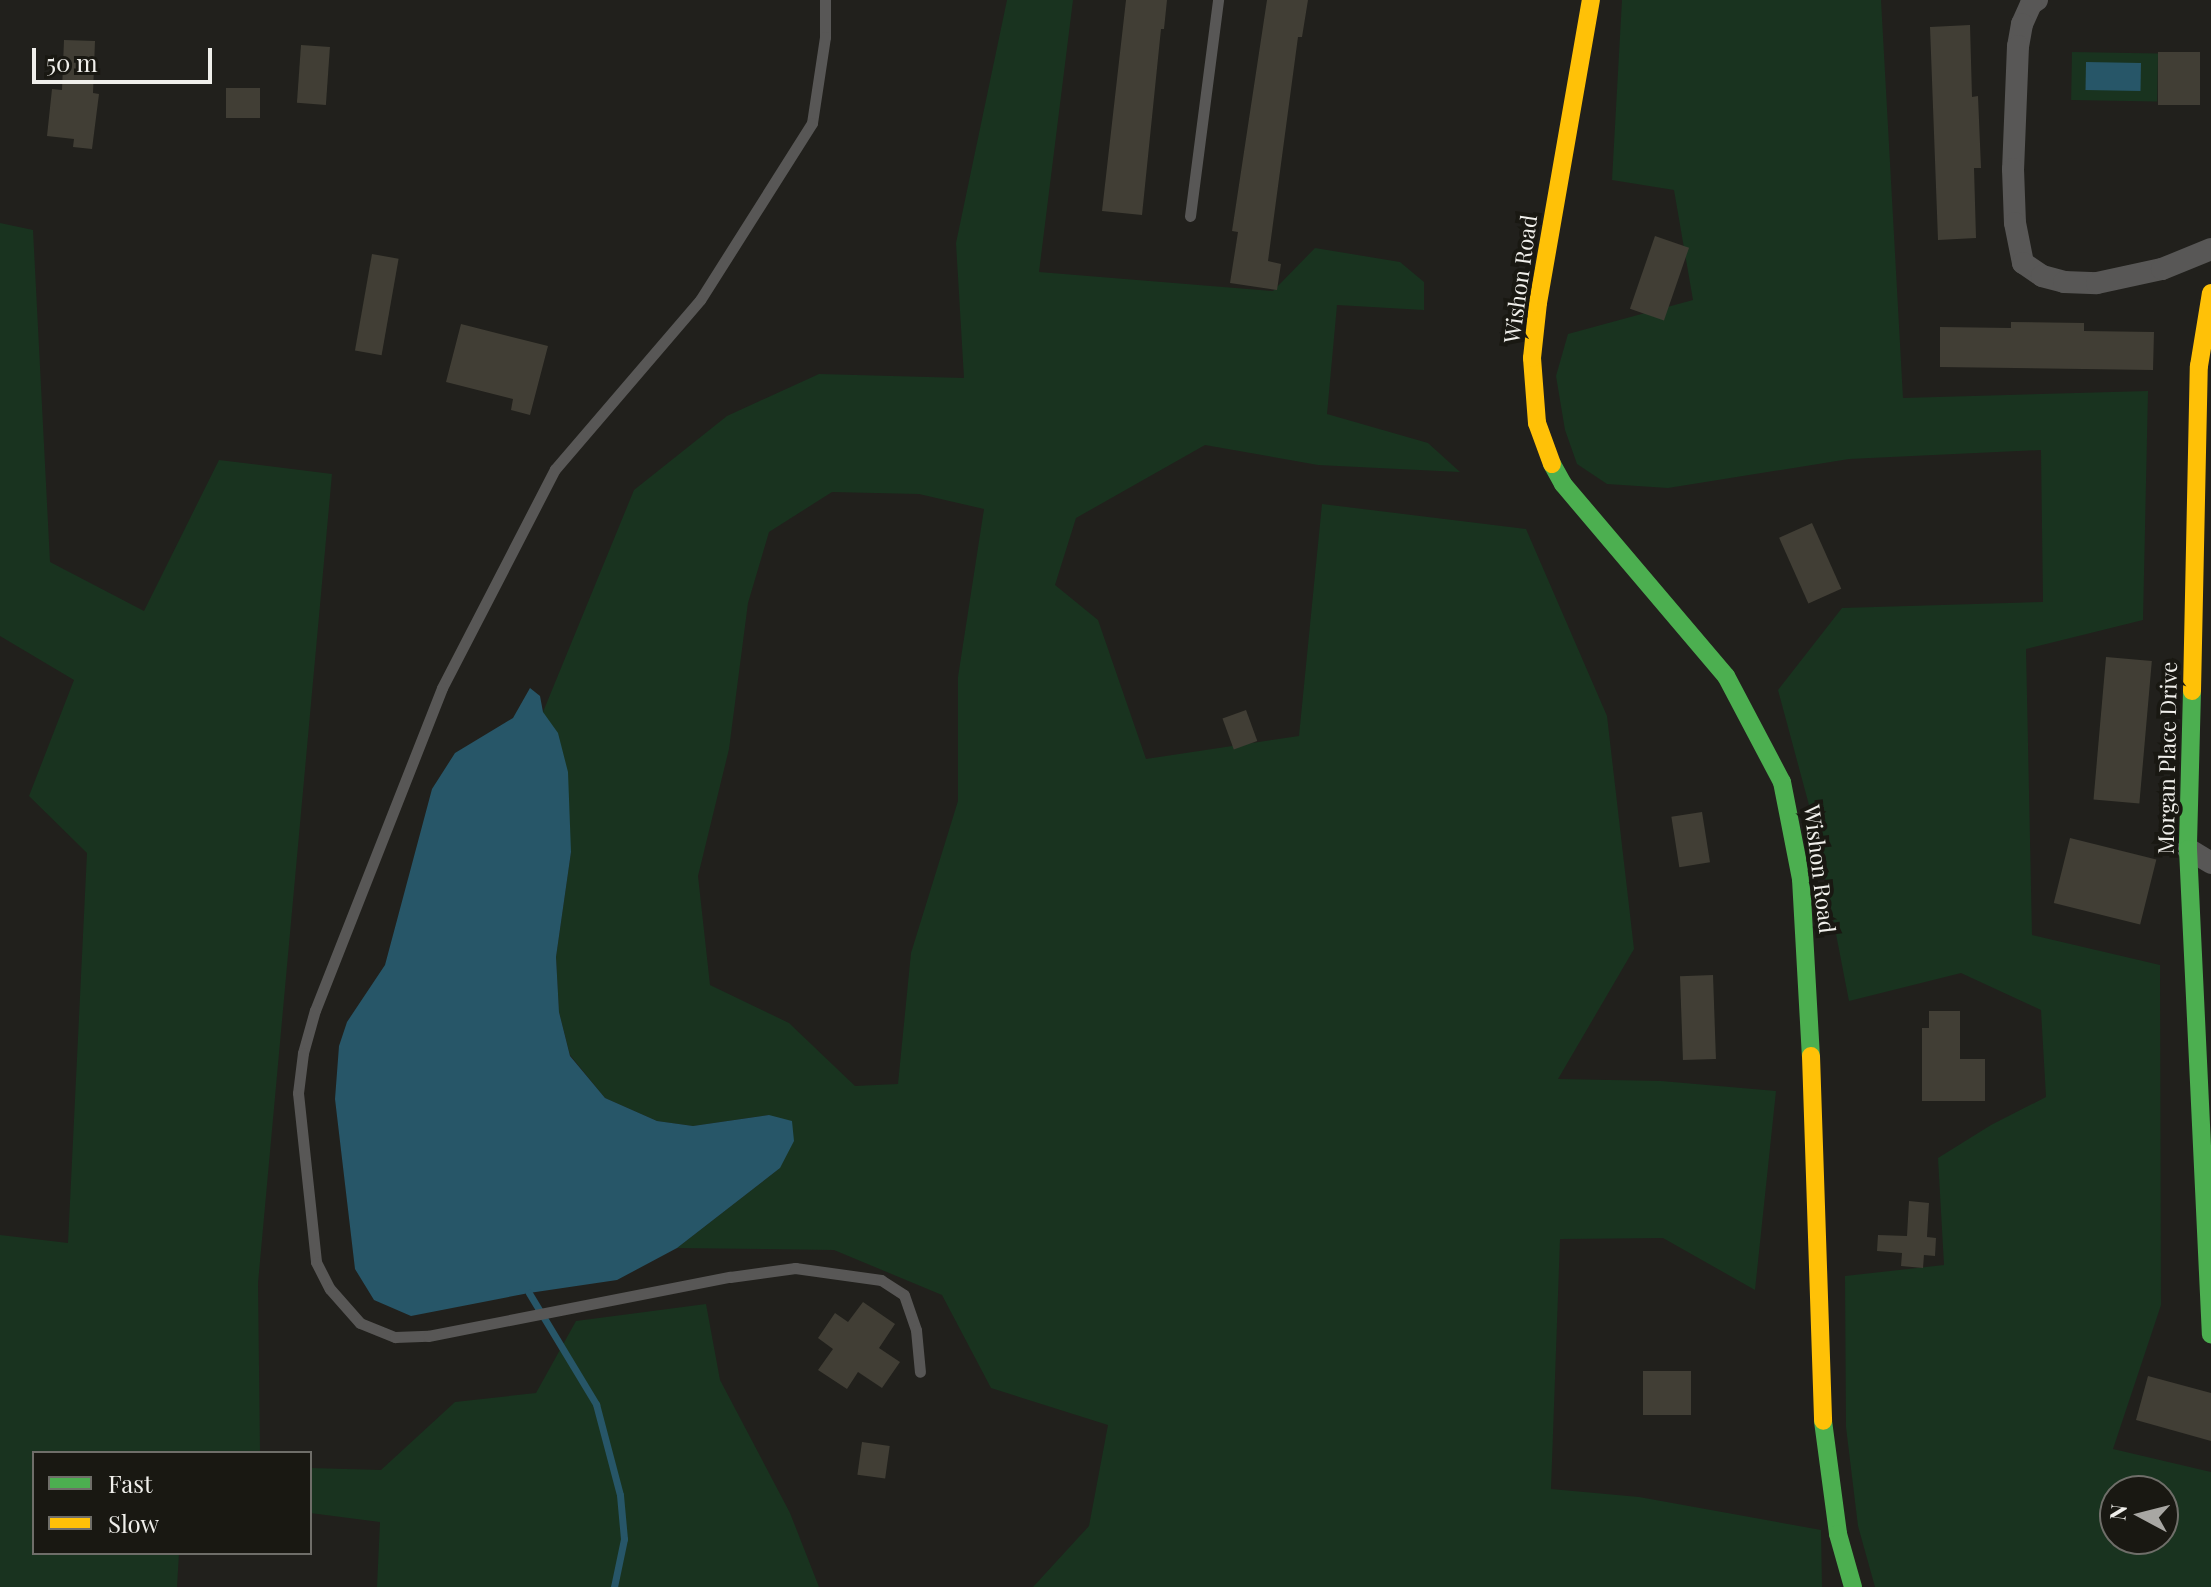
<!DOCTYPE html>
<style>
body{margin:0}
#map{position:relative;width:2211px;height:1587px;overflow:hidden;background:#21201c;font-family:"Playfair Display",serif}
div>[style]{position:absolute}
.green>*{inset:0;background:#19331f;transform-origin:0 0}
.water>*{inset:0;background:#275668;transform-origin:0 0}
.stream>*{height:7px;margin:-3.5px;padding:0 3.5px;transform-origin:3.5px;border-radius:3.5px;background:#275668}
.building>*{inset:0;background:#413e35;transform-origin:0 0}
.lane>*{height:11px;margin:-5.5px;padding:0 5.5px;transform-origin:5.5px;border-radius:5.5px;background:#585756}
.street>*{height:22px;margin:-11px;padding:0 11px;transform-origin:11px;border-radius:11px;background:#585756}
.fast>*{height:18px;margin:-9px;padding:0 9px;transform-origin:9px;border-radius:9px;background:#4caf50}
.slow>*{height:18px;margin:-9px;padding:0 9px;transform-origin:9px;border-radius:9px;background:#ffc107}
span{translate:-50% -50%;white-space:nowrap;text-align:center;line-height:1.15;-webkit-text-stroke:8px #191812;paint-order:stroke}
.street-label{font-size:22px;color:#f0efeb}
.legend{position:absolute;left:32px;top:1451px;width:280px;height:104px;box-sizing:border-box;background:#191812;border:2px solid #6f6e69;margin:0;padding:10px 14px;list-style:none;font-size:24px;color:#f0efeb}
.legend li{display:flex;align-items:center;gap:16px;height:40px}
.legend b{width:40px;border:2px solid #6f6e69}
.north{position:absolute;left:2099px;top:1475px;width:80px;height:80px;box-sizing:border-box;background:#191812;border:2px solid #6f6e69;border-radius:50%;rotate:277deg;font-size:22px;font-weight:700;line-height:32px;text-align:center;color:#f0efeb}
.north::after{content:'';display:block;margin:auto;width:28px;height:36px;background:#a8a7a3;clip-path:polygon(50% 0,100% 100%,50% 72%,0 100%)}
.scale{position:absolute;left:32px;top:48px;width:180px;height:36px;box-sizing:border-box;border:4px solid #f0efeb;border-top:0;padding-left:10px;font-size:24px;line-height:28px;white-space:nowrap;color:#f0efeb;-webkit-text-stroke:6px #191812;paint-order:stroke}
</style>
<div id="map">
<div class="green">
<i style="clip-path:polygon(evenodd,1007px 0,1073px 0,1039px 272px,1273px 291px,1315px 248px,1400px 262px,1424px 282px,1424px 310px,1337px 305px,1327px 414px,1428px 443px,1460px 472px,1318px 465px,1205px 445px,1076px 518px,1055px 585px,1098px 620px,1146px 759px,1299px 736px,1322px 504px,1526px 529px,1607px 716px,1634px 949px,1558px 1079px,1661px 1081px,1776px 1091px,1755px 1290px,1663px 1238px,1560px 1239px,1551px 1489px,1639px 1497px,1821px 1530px,1822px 1587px,1033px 1587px,1089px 1526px,1108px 1425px,991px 1388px,942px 1295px,834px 1250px,677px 1248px,780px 1168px,769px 1115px,693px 1126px,657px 1121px,605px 1098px,570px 1055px,559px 1012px,556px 957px,571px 852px,543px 712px,634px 490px,727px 416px,819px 374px,964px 378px,956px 243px,1007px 0,832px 492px,919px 494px,984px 509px,958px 677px,958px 801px,911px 953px,898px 1084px,855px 1086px,789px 1023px,710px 985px,698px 876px,729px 749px,748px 603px,769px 532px,832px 492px)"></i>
<i style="clip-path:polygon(evenodd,1622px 0,1881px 0,1903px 398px,2148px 391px,2143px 620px,2026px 649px,2032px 935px,2160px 965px,2161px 1305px,2113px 1449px,2211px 1472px,2211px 1587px,1875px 1587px,1858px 1526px,1846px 1427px,1845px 1276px,1944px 1265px,1938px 1158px,1991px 1125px,2046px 1097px,2041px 1010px,1961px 973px,1849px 1001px,1816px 831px,1778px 690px,1842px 608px,2043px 602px,2041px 450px,1849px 459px,1668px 488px,1607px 484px,1577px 464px,1565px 430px,1556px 376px,1568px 334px,1693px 300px,1674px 190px,1612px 180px,1622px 0,2115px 1491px,2163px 1491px,2163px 1539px,2115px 1539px,2115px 1491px)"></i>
<i style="left:2072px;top:52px;width:86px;height:48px;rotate:1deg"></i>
<i style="clip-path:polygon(0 223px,33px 230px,50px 562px,144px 611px,219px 460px,332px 474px,258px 1283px,260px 1453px,34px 1453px,34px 1553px,179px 1553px,177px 1587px,0 1587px,0 1235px,68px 1243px,87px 853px,29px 796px,74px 680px,0 636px)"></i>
<i style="clip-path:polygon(706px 1304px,720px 1380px,790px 1513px,819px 1587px,377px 1587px,380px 1522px,310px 1513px,310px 1468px,381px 1470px,455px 1402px,536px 1393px,576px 1321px)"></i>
</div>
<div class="water">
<i style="left:2086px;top:62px;width:55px;height:28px;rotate:1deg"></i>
<i style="clip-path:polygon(530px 688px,540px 696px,543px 712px,558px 733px,568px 772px,571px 852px,556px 957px,559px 1012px,570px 1056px,605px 1098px,657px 1121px,693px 1126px,769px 1115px,792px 1121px,794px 1141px,780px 1168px,677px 1248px,617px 1280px,529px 1293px,411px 1316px,374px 1300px,355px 1269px,335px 1099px,339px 1046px,347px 1022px,385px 965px,432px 789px,455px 753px,513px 718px)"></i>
</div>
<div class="stream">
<i style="left:529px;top:1293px;width:130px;rotate:58.9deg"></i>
<i style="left:596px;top:1404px;width:94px;rotate:75.2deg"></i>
<i style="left:620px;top:1495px;width:44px;rotate:84.8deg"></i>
<i style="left:624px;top:1539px;width:49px;rotate:101.8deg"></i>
</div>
<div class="building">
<i style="clip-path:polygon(1126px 0,1167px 0,1164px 29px,1161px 29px,1142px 215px,1102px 211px)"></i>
<i style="clip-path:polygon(1267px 0,1308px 0,1302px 37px,1298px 37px,1268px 261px,1281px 264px,1277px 290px,1230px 283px,1238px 232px,1232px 231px)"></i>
<i style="clip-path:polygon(1970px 25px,1972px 97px,1978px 96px,1981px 168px,1974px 168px,1976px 238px,1938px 240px,1930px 27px)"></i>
<i style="clip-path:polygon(64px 40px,95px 41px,93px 93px,99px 94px,92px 149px,73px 147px,74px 139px,47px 136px,52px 89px,62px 90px)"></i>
<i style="left:301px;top:45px;width:29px;height:58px;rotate:4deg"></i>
<i style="left:2158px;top:52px;width:42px;height:53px"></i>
<i style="left:226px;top:88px;width:34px;height:30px"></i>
<i style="left:1655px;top:236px;width:36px;height:77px;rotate:19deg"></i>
<i style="left:372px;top:254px;width:27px;height:98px;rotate:10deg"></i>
<i style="clip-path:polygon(2011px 322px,2084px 323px,2084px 331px,2154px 332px,2153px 370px,1940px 367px,1940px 327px,2011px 328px)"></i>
<i style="clip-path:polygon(461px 324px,548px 346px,530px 415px,511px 410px,513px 399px,446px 382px)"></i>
<i style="left:1812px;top:523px;width:72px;height:36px;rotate:66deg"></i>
<i style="left:2106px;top:657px;width:46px;height:143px;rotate:5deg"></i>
<i style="left:1246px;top:710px;width:33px;height:25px;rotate:70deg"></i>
<i style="left:1702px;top:812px;width:51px;height:31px;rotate:81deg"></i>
<i style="left:2070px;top:838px;width:89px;height:67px;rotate:14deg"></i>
<i style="left:1713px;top:975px;width:84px;height:33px;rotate:88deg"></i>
<i style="clip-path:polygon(1929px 1011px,1960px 1011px,1960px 1059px,1985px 1059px,1985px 1101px,1922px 1101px,1922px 1028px,1929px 1028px)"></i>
<i style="clip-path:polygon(1909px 1201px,1929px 1203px,1927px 1237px,1936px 1238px,1935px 1256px,1924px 1255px,1923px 1268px,1901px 1266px,1902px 1253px,1877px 1251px,1878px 1235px,1907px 1236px)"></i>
<i style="clip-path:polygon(863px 1302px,895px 1324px,879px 1348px,900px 1362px,882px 1388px,858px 1372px,847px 1389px,818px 1370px,833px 1349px,818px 1338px,835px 1313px,848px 1322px)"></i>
<i style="left:1643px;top:1371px;width:48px;height:44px"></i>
<i style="clip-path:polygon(2148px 1376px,2211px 1393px,2211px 1441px,2136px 1420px)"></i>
<i style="left:862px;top:1442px;width:28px;height:33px;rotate:8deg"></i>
</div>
<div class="lane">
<i style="left:825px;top:0;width:37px;rotate:90deg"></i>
<i style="left:825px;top:37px;width:87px;rotate:98.6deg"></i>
<i style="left:812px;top:123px;width:209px;rotate:122.3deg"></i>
<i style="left:700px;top:300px;width:223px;rotate:130.6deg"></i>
<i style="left:555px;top:469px;width:246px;rotate:117.3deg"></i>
<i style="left:442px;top:688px;width:346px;rotate:111.5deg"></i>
<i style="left:315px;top:1010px;width:45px;rotate:105.6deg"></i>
<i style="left:303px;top:1053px;width:40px;rotate:97.1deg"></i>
<i style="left:298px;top:1093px;width:170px;rotate:83.9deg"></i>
<i style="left:316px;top:1262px;width:30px;rotate:63deg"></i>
<i style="left:330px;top:1289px;width:45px;rotate:48.6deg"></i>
<i style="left:360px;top:1323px;width:38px;rotate:22deg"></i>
<i style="left:395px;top:1337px;width:33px;rotate:-2deg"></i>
<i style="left:428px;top:1336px;width:308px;rotate:-11.1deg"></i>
<i style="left:730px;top:1277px;width:66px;rotate:-7.9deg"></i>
<i style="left:795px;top:1268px;width:87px;rotate:7.9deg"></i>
<i style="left:881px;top:1280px;width:27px;rotate:33deg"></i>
<i style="left:904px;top:1295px;width:37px;rotate:71deg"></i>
<i style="left:916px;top:1330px;width:42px;rotate:84.6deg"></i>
<i style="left:1190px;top:216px;width:218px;rotate:-82.6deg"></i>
</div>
<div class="street">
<i style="left:2037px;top:0;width:7px;rotate:146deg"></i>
<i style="left:2031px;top:4px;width:22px;rotate:114deg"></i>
<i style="left:2022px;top:24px;width:22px;rotate:100deg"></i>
<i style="left:2018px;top:46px;width:123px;rotate:92.3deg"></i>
<i style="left:2013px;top:169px;width:54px;rotate:87.9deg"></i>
<i style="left:2015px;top:223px;width:41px;rotate:78.7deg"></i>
<i style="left:2023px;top:263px;width:23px;rotate:34deg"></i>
<i style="left:2042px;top:276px;width:23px;rotate:15deg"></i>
<i style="left:2064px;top:282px;width:33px;rotate:2deg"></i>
<i style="left:2097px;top:283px;width:66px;rotate:-12.2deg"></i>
<i style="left:2162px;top:269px;width:53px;rotate:-22.2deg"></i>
<i style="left:2188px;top:849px;width:27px;rotate:31deg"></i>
</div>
<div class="fast">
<i style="left:1552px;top:464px;width:23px;rotate:61deg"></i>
<i style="left:1563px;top:484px;width:252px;rotate:49.7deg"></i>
<i style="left:1726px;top:676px;width:120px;rotate:62.2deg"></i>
<i style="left:1782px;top:782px;width:99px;rotate:78.9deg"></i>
<i style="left:1801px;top:879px;width:177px;rotate:86.8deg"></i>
<i style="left:2192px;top:691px;width:158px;rotate:91.5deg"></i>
<i style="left:2188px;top:849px;width:486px;rotate:87.3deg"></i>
<i style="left:1823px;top:1421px;width:114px;rotate:82.4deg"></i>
<i style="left:1838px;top:1534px;width:55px;rotate:74.2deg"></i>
</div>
<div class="slow">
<i style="left:1552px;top:464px;width:44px;rotate:-110.1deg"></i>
<i style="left:1537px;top:423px;width:65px;rotate:-94.4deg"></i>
<i style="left:1532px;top:358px;width:55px;rotate:-83.8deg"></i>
<i style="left:1538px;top:303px;width:308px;rotate:-80.1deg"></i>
<i style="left:2192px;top:691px;width:325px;rotate:-88.8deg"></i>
<i style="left:2199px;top:366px;width:74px;rotate:-80.7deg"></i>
<i style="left:1811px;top:1056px;width:365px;rotate:88.1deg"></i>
</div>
<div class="street-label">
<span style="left:1520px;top:279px;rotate:-82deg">Wishon Road</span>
<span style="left:2167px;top:758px;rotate:-89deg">Morgan Place Drive</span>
<span style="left:1820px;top:869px;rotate:83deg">Wishon Road</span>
</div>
<ul class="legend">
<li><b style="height:10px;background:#4caf50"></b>Fast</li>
<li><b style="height:10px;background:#ffc107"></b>Slow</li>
</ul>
<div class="north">N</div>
<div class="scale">50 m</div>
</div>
